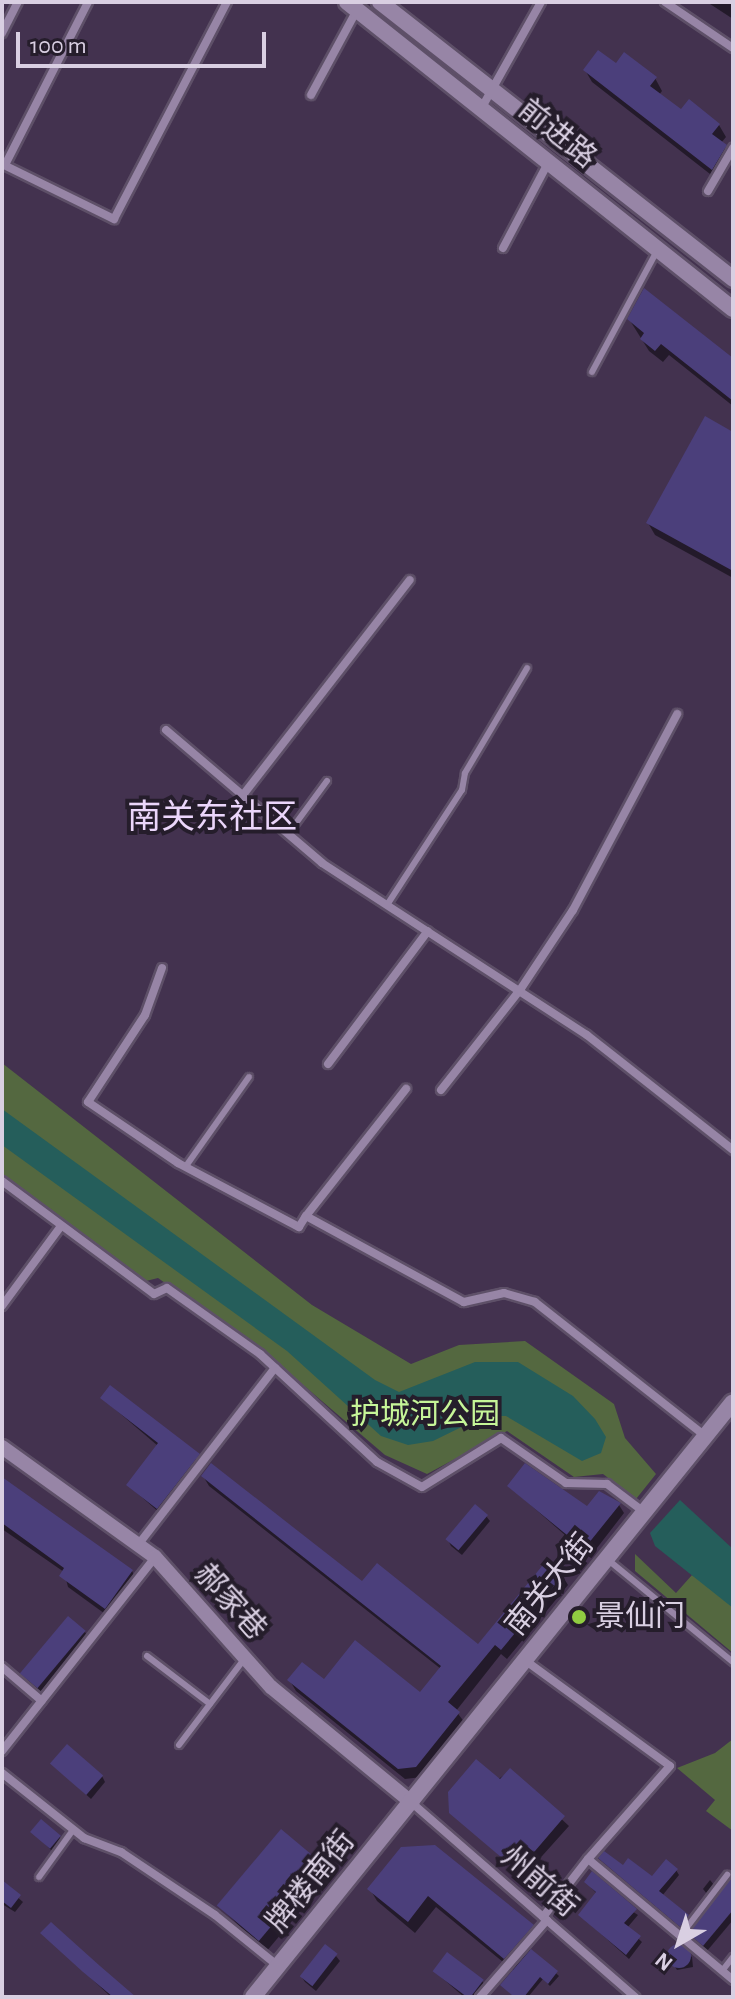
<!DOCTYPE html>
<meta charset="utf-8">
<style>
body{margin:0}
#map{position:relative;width:735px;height:1999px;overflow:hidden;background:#43324f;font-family:"Alegreya Sans","Noto Sans SC",sans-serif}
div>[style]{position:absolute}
.green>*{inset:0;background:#546840}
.water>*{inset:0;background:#255e5b}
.shadow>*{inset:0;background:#0007}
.building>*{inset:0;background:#4b3f7b;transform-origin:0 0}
.round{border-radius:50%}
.roads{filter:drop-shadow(2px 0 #5e5068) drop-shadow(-2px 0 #5e5068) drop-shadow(0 2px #5e5068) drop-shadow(0 -2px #5e5068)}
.service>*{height:6px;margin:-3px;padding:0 3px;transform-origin:3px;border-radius:3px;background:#9785a6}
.minor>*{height:8px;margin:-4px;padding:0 4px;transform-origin:4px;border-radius:4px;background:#9785a6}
.tertiary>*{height:14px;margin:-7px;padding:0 7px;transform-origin:7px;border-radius:7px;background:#9785a6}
.secondary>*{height:16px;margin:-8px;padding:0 8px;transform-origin:8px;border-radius:8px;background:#9785a6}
.dots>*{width:22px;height:22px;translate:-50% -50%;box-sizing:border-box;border:4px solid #251d2b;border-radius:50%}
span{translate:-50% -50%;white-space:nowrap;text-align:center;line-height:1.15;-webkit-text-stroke:8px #251d2b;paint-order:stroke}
.street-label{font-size:30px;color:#d9cfe2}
.park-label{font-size:30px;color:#c6f598}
.poi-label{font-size:30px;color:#d9cfe2}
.left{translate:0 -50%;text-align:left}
.quarter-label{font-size:34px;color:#ebd6fb}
.frame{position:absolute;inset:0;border:4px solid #d9cfe2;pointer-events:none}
.north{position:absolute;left:639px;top:1903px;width:80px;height:80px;-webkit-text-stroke:6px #251d2b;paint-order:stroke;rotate:219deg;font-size:22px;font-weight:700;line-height:32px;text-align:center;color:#d9cfe2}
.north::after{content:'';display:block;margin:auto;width:28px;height:36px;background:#d9cfe2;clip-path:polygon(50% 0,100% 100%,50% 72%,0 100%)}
.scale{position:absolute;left:16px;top:32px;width:250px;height:36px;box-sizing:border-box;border:4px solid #d9cfe2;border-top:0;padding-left:10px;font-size:24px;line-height:28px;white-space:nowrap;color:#d9cfe2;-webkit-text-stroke:6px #251d2b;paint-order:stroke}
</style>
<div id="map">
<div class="green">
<i style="clip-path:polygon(2px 1063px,312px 1305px,411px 1364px,459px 1345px,525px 1341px,614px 1404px,625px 1438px,656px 1474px,636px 1499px,603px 1474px,574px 1477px,507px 1431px,427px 1474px,385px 1455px,275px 1361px,158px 1278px,146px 1281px,2px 1174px)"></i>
<i style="clip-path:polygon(635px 1554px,676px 1593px,692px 1575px,723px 1596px,733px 1608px,733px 1653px,635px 1571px)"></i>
<i style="clip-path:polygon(733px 1739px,733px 1831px,706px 1811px,715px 1800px,677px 1768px,715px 1753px)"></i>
</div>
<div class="water">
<i style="clip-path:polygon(2px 1109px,375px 1380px,399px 1392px,475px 1362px,518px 1362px,573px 1396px,595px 1419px,606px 1437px,601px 1453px,582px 1461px,506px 1416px,484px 1416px,433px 1441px,408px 1445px,381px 1436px,287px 1351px,2px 1145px)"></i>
<i style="clip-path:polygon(680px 1500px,733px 1549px,733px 1608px,655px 1546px,650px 1533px)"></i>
</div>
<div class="shadow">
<i style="clip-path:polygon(707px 2px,733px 2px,733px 19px)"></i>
<i style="clip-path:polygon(585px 70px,655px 78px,662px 91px,659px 95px,681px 112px,719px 125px,726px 137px,721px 143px,732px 159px,719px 181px,592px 82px)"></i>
<i style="clip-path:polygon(629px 319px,733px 363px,733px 406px,669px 355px,663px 362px,649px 351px)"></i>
<i style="clip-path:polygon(733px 434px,733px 578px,655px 535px,648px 523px)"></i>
<i style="clip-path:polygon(102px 1398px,202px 1463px,162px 1515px,128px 1485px,158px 1446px)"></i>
<i style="clip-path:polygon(203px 1476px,363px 1584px,478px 1647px,562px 1575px,568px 1585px,507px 1659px,501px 1654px,456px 1711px,465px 1723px,422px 1777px,405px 1779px,296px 1691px,290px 1681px,420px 1695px,441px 1669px,209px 1486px)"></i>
<i style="clip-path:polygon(2px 1479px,132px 1571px,138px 1583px,112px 1619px,68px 1587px,64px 1572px,2px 1529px)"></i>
<i style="clip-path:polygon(509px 1486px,587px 1509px,619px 1505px,624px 1513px,590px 1557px)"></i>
<i style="clip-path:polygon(486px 1516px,490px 1521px,462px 1555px,451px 1546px,448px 1540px)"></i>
<i style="clip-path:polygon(85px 1632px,90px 1641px,45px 1696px,29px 1683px,23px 1674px)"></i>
<i style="clip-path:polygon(53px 1764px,102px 1776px,105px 1782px,91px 1799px)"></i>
<i style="clip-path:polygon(510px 1771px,569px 1826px,534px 1865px,563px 1894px,555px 1905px,451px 1812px)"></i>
<i style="clip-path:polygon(33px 1832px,60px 1837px,63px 1843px,55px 1854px)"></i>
<i style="clip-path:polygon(402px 1849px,532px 1926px,539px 1938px,529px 1949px,559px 1976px,550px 1986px,543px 1979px,528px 1997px,514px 1997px,502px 1985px,514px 1971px,436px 1907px,415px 1933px,377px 1901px,370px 1889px)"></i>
<i style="clip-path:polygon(600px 1858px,652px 1879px,676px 1870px,679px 1875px,662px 1896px,687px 1916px,690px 1921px,683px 1930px)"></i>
<i style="clip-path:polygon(321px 1866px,328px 1878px,266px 1952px,219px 1906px)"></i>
<i style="clip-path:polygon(733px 1878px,733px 1920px,707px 1951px,692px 1934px)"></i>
<i style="clip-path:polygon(710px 1880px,714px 1885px,707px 1894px,703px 1889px)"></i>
<i style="clip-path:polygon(586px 1882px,638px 1915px,627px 1928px,642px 1942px,629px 1959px,580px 1915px,597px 1894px)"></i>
<i style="clip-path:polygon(2px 1884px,23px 1902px,15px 1912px,2px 1904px)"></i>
<i style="clip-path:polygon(43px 1933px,133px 1997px,111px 1997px)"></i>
<i style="clip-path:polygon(676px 1945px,692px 1957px,693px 1967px,677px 1970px,669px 1958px)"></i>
<i style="clip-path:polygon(336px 1956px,340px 1961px,316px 1991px,305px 1982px,301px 1976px)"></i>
<i style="clip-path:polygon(434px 1971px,482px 1981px,486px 1987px,478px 1997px,464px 1997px)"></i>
</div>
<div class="building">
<i style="clip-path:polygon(598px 50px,616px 63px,624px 52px,657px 77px,650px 86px,681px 109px,689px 99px,720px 124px,712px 134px,727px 145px,712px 170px,583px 70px)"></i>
<i style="clip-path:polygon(644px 288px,733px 358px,733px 401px,661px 344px,655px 351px,640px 339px,644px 333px,627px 319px)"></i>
<i style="clip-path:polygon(705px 416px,733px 432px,733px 571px,646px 523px)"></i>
<i style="clip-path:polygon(110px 1385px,200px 1454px,157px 1509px,126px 1485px,158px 1443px,100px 1398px)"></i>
<i style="clip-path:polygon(211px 1463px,362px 1581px,377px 1563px,478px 1644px,547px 1560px,564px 1574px,501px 1650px,495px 1645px,448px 1702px,460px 1712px,416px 1767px,398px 1769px,287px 1680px,302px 1662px,324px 1679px,355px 1640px,420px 1692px,441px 1666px,201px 1476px)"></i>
<i style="clip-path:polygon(525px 1463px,587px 1506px,599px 1491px,621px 1503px,584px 1549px,507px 1486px)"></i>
<i style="clip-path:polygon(2px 1477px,133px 1570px,105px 1609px,59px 1576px,64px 1568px,2px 1523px)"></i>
<i style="left:475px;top:1504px;width:17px;height:46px;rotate:40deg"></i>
<i style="left:68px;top:1616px;width:23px;height:75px;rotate:40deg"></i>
<i style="left:67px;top:1744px;width:48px;height:26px;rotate:41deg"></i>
<i style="clip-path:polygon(476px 1759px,500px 1779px,510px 1768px,565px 1816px,529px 1858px,559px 1884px,549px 1898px,449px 1813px,448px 1792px)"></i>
<i style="left:41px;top:1819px;width:26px;height:17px;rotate:40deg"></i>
<i style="left:281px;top:1829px;width:55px;height:100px;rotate:40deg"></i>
<i style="clip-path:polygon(435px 1845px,534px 1925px,504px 1959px,428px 1896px,408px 1922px,367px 1889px,401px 1847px)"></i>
<i style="clip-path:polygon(604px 1851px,623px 1865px,628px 1858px,652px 1876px,666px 1859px,678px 1869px,659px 1891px,689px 1915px,680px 1927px,598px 1858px)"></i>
<i style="clip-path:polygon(592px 1871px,637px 1909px,624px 1923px,641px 1936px,626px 1955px,578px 1915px,596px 1892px,584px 1882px)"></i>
<i style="clip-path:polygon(733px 1872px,733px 1910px,703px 1946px,689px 1934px)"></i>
<i style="clip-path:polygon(2px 1880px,21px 1895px,11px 1908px,2px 1901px)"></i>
<i style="clip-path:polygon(51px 1922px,100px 1966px,136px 1997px,113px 1997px,83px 1972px,40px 1933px)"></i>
<i class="round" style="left:667px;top:1944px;width:24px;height:24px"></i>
<i style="left:325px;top:1944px;width:16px;height:41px;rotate:38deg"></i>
<i style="clip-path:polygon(531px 1949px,558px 1971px,548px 1984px,540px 1977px,524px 1997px,514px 1997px,500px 1985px)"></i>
<i style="left:447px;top:1952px;width:46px;height:24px;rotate:37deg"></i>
</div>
<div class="roads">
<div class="service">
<i style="left:592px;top:372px;width:140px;rotate:-61.8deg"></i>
<i style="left:288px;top:834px;width:66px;rotate:-53.7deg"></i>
<i style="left:387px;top:905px;width:137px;rotate:-56.9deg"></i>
<i style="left:462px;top:790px;width:17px;rotate:-80deg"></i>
<i style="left:465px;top:773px;width:122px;rotate:-59.4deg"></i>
<i style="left:186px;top:1166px;width:109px;rotate:-54.7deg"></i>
<i style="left:607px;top:1559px;width:163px;rotate:39.3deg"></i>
<i style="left:147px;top:1656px;width:79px;rotate:37.3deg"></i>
<i style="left:179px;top:1745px;width:109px;rotate:-52.8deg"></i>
<i style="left:39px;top:1877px;width:58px;rotate:-54.1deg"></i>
<i style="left:681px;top:1935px;width:76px;rotate:-52.5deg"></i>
<i style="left:722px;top:1971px;width:18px;rotate:-52deg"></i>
</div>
<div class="minor">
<i style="left:665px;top:2px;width:82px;rotate:34.1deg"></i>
<i style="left:2px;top:33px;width:35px;rotate:-63deg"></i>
<i style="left:311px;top:95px;width:97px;rotate:-61.6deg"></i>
<i style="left:481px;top:109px;width:123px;rotate:-60.7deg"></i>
<i style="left:2px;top:164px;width:125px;rotate:26.2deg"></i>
<i style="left:114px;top:219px;width:245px;rotate:-62.5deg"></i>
<i style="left:5px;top:165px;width:183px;rotate:-63deg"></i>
<i style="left:708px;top:191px;width:50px;rotate:-59.8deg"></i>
<i style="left:503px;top:248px;width:96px;rotate:-62.1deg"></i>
<i style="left:166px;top:730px;width:205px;rotate:40.4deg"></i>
<i style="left:322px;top:863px;width:316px;rotate:33deg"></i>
<i style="left:587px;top:1035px;width:186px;rotate:38.2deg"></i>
<i style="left:243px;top:795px;width:272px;rotate:-52.2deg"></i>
<i style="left:162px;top:968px;width:50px;rotate:109.9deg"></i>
<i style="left:145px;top:1015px;width:104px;rotate:123.2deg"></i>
<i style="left:88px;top:1102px;width:109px;rotate:34.1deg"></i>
<i style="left:178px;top:1163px;width:137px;rotate:27.9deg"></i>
<i style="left:299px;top:1227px;width:13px;rotate:-58deg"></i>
<i style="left:306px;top:1216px;width:180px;rotate:28.6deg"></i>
<i style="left:464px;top:1302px;width:41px;rotate:-12.7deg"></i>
<i style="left:504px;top:1293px;width:32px;rotate:16deg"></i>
<i style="left:535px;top:1302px;width:216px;rotate:38.2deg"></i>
<i style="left:328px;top:1064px;width:166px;rotate:-53.1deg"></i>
<i style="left:441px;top:1090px;width:127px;rotate:-51.7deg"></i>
<i style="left:520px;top:990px;width:96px;rotate:-56.5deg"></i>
<i style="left:573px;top:910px;width:222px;rotate:-62deg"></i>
<i style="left:2px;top:1181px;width:189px;rotate:36.6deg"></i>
<i style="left:154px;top:1294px;width:14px;rotate:-25deg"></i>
<i style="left:167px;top:1288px;width:114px;rotate:35.4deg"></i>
<i style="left:260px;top:1354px;width:159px;rotate:42.7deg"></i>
<i style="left:377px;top:1462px;width:51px;rotate:29.1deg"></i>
<i style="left:422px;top:1487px;width:93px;rotate:-31.8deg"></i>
<i style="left:501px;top:1438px;width:79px;rotate:34.7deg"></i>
<i style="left:566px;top:1483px;width:41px;rotate:1.4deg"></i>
<i style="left:607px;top:1484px;width:46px;rotate:37.1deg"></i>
<i style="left:306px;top:1216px;width:162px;rotate:-51.8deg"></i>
<i style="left:2px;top:1306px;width:99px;rotate:-53.6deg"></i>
<i style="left:138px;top:1545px;width:224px;rotate:-52.3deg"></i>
<i style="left:526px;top:1661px;width:178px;rotate:36.1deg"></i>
<i style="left:670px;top:1766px;width:124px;rotate:131.4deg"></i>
<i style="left:2px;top:1667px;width:52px;rotate:40.4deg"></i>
<i style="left:2px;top:1751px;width:247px;rotate:-51.7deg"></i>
<i style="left:2px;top:1773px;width:105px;rotate:38.4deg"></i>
<i style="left:84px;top:1838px;width:40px;rotate:21deg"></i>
<i style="left:121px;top:1852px;width:113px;rotate:33.8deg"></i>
<i style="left:215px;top:1915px;width:81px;rotate:39deg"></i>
<i style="left:412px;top:1803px;width:296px;rotate:41deg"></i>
<i style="left:543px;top:1917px;width:73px;rotate:-52.2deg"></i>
<i style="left:588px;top:1859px;width:189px;rotate:39.8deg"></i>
<i style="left:480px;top:1997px;width:102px;rotate:-49deg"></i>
</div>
<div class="tertiary">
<i style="left:2px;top:1447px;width:188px;rotate:35.7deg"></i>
<i style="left:155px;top:1557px;width:174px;rotate:48.3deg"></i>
<i style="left:271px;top:1687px;width:183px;rotate:39.4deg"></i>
</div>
<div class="secondary">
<i style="left:347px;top:2px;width:493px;rotate:38.5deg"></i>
<i style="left:380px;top:2px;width:449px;rotate:38.1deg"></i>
<i style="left:253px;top:1997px;width:764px;rotate:-51.11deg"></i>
</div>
</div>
<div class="dots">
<i style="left:579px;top:1617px;background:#90cd41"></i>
</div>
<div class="street-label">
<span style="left:557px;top:134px;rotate:39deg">前进路</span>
<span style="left:550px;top:1585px;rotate:-51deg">南关大街</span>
<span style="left:230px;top:1602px;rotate:48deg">郝家巷</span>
<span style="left:311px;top:1882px;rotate:-51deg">牌楼南街</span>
<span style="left:539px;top:1882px;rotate:41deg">州前街</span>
</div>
<div class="park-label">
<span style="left:425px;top:1415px">护城河公园</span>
</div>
<div class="poi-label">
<span class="left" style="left:595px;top:1617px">景仙门</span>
</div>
<div class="quarter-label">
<span style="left:212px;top:819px">南关东社区</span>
</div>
<div class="frame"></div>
<div class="north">N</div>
<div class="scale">100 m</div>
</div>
